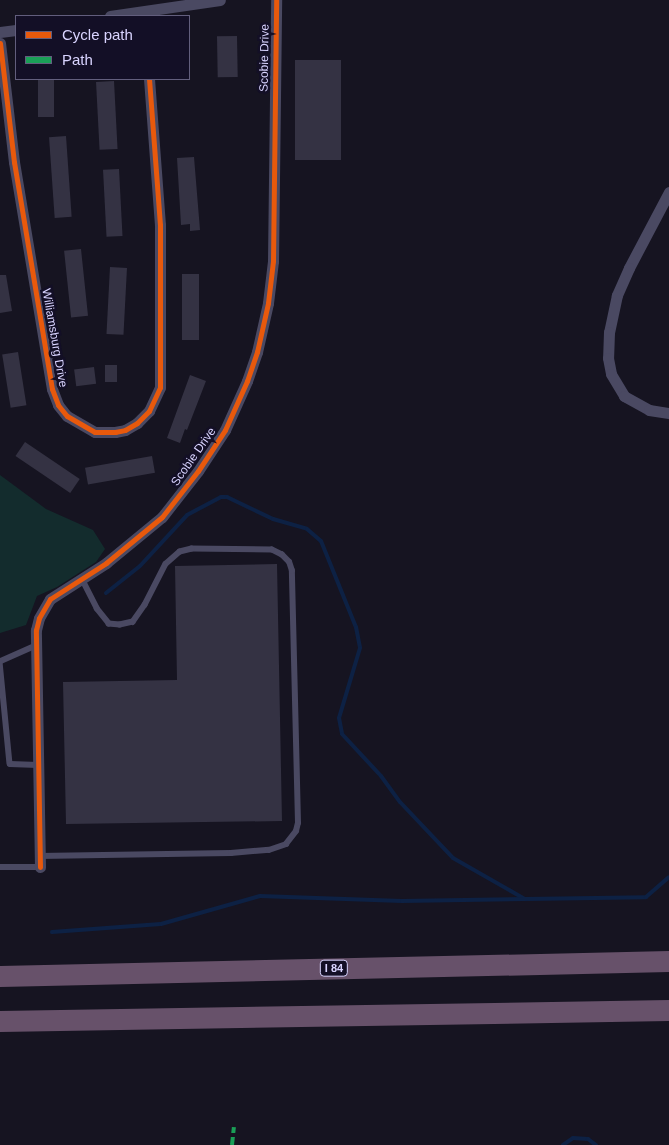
<!DOCTYPE html>
<style>
body{margin:0}
#map{position:relative;width:669px;height:1145px;overflow:hidden;background:#161421;font-family:Helvetica,sans-serif}
div>[style]{position:absolute}
.green>*{inset:0;background:#132c2d}
.stream>*{height:4px;margin:-2px;padding:0 2px;transform-origin:2px;border-radius:2px;background:#0d2144}
.building>*{inset:0;background:#343243;transform-origin:0 0}
.service>*{height:5.5px;margin:-2.75px;padding:0 2.75px;transform-origin:2.75px;border-radius:2.75px;background:#4a4962}
.minor>*{height:11px;margin:-5.5px;padding:0 5.5px;transform-origin:5.5px;border-radius:5.5px;background:#4a4962}
.motorway>*{height:21px;margin:-10.5px;padding:0 10.5px;transform-origin:10.5px;border-radius:10.5px;background:#67516a}
.quiet>*{height:4px;margin-top:-2px;transform-origin:0;background:repeating-linear-gradient(90deg,#1a9f57 0 8px,transparent 0 12px)}
.cycleway>*{height:5px;margin:-2.5px;padding:0 2.5px;transform-origin:2.5px;border-radius:2.5px;background:#e8590c}
span{translate:-50% -50%;white-space:nowrap;text-align:center;line-height:1.15;-webkit-text-stroke:5px #130f26;paint-order:stroke}
.shield-label span{padding:1px 4px;background:#130f26;border:1px solid;border-radius:4px;-webkit-text-stroke-width:0}
.shield-label{font-size:11px;color:#d9d4ff;font-weight:700}
.street-label{font-size:12px;color:#d9d4ff}
.legend{position:absolute;left:15px;top:15px;width:175px;height:65px;box-sizing:border-box;background:#130f26;border:1px solid #625e7d;margin:0;padding:6px 9px;list-style:none;font-size:15px;color:#d9d4ff}
.legend li{display:flex;align-items:center;gap:10px;height:25px}
.legend b{width:25px;border:1px solid #625e7d}
</style>
<div id="map">
<div class="green">
<i style="clip-path:polygon(0 475px,46px 509px,93px 530px,105px 549px,96px 562px,57px 587px,37px 596px,26px 625px,0 633px)"></i>
</div>
<div class="stream">
<i style="left:106px;top:593px;width:43px;rotate:-38.5deg"></i>
<i style="left:140px;top:566px;width:69px;rotate:-47.3deg"></i>
<i style="left:187px;top:515px;width:38px;rotate:-28deg"></i>
<i style="left:221px;top:497px;width:6px"></i>
<i style="left:227px;top:497px;width:51px;rotate:25.6deg"></i>
<i style="left:273px;top:519px;width:35px;rotate:16deg"></i>
<i style="left:307px;top:529px;width:18px;rotate:41deg"></i>
<i style="left:321px;top:541px;width:93px;rotate:67.9deg"></i>
<i style="left:356px;top:627px;width:21px;rotate:79deg"></i>
<i style="left:360px;top:648px;width:73px;rotate:106.7deg"></i>
<i style="left:339px;top:718px;width:16px;rotate:79deg"></i>
<i style="left:342px;top:734px;width:57px;rotate:47.1deg"></i>
<i style="left:381px;top:776px;width:32px;rotate:54deg"></i>
<i style="left:400px;top:802px;width:77px;rotate:46.6deg"></i>
<i style="left:453px;top:858px;width:83px;rotate:29.7deg"></i>
<i style="left:52px;top:932px;width:109px;rotate:-4.2deg"></i>
<i style="left:161px;top:924px;width:103px;rotate:-15.8deg"></i>
<i style="left:260px;top:896px;width:142px;rotate:2deg"></i>
<i style="left:402px;top:901px;width:244px;rotate:-0.9deg"></i>
<i style="left:646px;top:897px;width:30px;rotate:-41deg"></i>
<i style="left:563px;top:1145px;width:12px;rotate:-35deg"></i>
<i style="left:573px;top:1138px;width:15px;rotate:4deg"></i>
<i style="left:588px;top:1139px;width:10px;rotate:37deg"></i>
</div>
<div class="building">
<i style="left:237px;top:36px;width:41px;height:20px;rotate:89deg"></i>
<i style="left:295px;top:60px;width:46px;height:100px"></i>
<i style="left:38px;top:79px;width:16px;height:38px"></i>
<i style="left:114px;top:81px;width:68px;height:18px;rotate:87deg"></i>
<i style="left:66px;top:136px;width:81px;height:17px;rotate:86deg"></i>
<i style="clip-path:polygon(194px 157px,200px 230px,190px 231px,190px 224px,181px 225px,177px 158px)"></i>
<i style="left:119px;top:169px;width:67px;height:16px;rotate:87deg"></i>
<i style="left:81px;top:249px;width:67px;height:17px;rotate:84deg"></i>
<i style="left:110px;top:267px;width:17px;height:67px;rotate:3deg"></i>
<i style="left:182px;top:274px;width:17px;height:66px"></i>
<i style="clip-path:polygon(0 275px,6px 275px,12px 311px,0 313px)"></i>
<i style="left:18px;top:352px;width:54px;height:16px;rotate:81deg"></i>
<i style="left:117px;top:365px;width:17px;height:12px;rotate:90deg"></i>
<i style="left:94px;top:367px;width:17px;height:20px;rotate:83deg"></i>
<i style="clip-path:polygon(190px 375px,206px 381px,187px 430px,185px 429px,180px 443px,167px 438px)"></i>
<i style="left:25px;top:442px;width:66px;height:17px;rotate:34deg"></i>
<i style="left:152px;top:456px;width:17px;height:68px;rotate:80deg"></i>
<i style="clip-path:polygon(277px 564px,282px 821px,66px 824px,63px 682px,177px 680px,175px 566px)"></i>
</div>
<div class="service">
<i style="left:36px;top:646px;width:39px;rotate:156deg"></i>
<i style="left:0;top:662px;width:102px;rotate:84.4deg"></i>
<i style="left:10px;top:764px;width:28px;rotate:2deg"></i>
<i style="left:39px;top:856px;width:192px;rotate:-0.9deg"></i>
<i style="left:231px;top:853px;width:38px;rotate:-5deg"></i>
<i style="left:269px;top:850px;width:18px;rotate:-19deg"></i>
<i style="left:286px;top:844px;width:16px;rotate:-52deg"></i>
<i style="left:296px;top:831px;width:8px;rotate:-76deg"></i>
<i style="left:298px;top:823px;width:252px;rotate:-91.4deg"></i>
<i style="left:292px;top:571px;width:9px;rotate:-108deg"></i>
<i style="left:289px;top:562px;width:10px;rotate:-135deg"></i>
<i style="left:282px;top:555px;width:11px;rotate:-153deg"></i>
<i style="left:272px;top:550px;width:80px;rotate:-179.3deg"></i>
<i style="left:192px;top:549px;width:12px;rotate:166deg"></i>
<i style="left:180px;top:552px;width:18px;rotate:139deg"></i>
<i style="left:166px;top:564px;width:46px;rotate:117.1deg"></i>
<i style="left:145px;top:605px;width:21px;rotate:125deg"></i>
<i style="left:133px;top:622px;width:13px;rotate:167deg"></i>
<i style="left:120px;top:625px;width:11px;rotate:-175deg"></i>
<i style="left:109px;top:624px;width:19px;rotate:-129deg"></i>
<i style="left:97px;top:609px;width:34px;rotate:-117deg"></i>
<i style="left:0;top:867px;width:40px"></i>
</div>
<div class="minor">
<i style="left:110px;top:16px;width:111px;rotate:-8.3deg"></i>
<i style="left:0;top:32px;width:16px;rotate:-7deg"></i>
<i style="left:0;top:43px;width:120px;rotate:83.3deg"></i>
<i style="left:14px;top:162px;width:230px;rotate:80.5deg"></i>
<i style="left:52px;top:389px;width:17px;rotate:69deg"></i>
<i style="left:58px;top:405px;width:14px;rotate:51deg"></i>
<i style="left:67px;top:416px;width:32px;rotate:30deg"></i>
<i style="left:95px;top:432px;width:20px"></i>
<i style="left:115px;top:432px;width:10px;rotate:-11deg"></i>
<i style="left:125px;top:430px;width:14px;rotate:-30deg"></i>
<i style="left:137px;top:423px;width:17px;rotate:-45deg"></i>
<i style="left:149px;top:411px;width:26px;rotate:-65deg"></i>
<i style="left:160px;top:387px;width:162px;rotate:-90deg"></i>
<i style="left:160px;top:225px;width:146px;rotate:-94.3deg"></i>
<i style="left:669px;top:192px;width:86px;rotate:117.8deg"></i>
<i style="left:629px;top:268px;width:30px;rotate:114deg"></i>
<i style="left:617px;top:295px;width:38px;rotate:102deg"></i>
<i style="left:609px;top:332px;width:26px;rotate:92deg"></i>
<i style="left:608px;top:358px;width:16px;rotate:79deg"></i>
<i style="left:611px;top:374px;width:26px;rotate:59deg"></i>
<i style="left:624px;top:396px;width:29px;rotate:29deg"></i>
<i style="left:649px;top:410px;width:20px;rotate:9deg"></i>
<i style="left:40px;top:867px;width:237px;rotate:-91deg"></i>
<i style="left:36px;top:630px;width:12px;rotate:-76deg"></i>
<i style="left:39px;top:618px;width:22px;rotate:-60deg"></i>
<i style="left:50px;top:599px;width:67px;rotate:-32.7deg"></i>
<i style="left:106px;top:563px;width:72px;rotate:-39.4deg"></i>
<i style="left:162px;top:517px;width:58px;rotate:-52deg"></i>
<i style="left:198px;top:471px;width:49px;rotate:-56.6deg"></i>
<i style="left:225px;top:430px;width:54px;rotate:-65.8deg"></i>
<i style="left:247px;top:381px;width:31px;rotate:-71deg"></i>
<i style="left:257px;top:352px;width:50px;rotate:-77.3deg"></i>
<i style="left:268px;top:303px;width:42px;rotate:-83.2deg"></i>
<i style="left:273px;top:261px;width:261px;rotate:-89.3deg"></i>
</div>
<div class="motorway">
<i style="left:0;top:976px;width:669px;rotate:-1.28deg"></i>
<i style="left:0;top:1021px;width:669px;rotate:-0.94deg"></i>
</div>
<div class="quiet">
<i style="left:232px;top:1145px;width:18px;rotate:-84deg"></i>
</div>
<div class="cycleway">
<i style="left:0;top:43px;width:120px;rotate:83.3deg"></i>
<i style="left:14px;top:162px;width:230px;rotate:80.5deg"></i>
<i style="left:52px;top:389px;width:17px;rotate:69deg"></i>
<i style="left:58px;top:405px;width:14px;rotate:51deg"></i>
<i style="left:67px;top:416px;width:32px;rotate:30deg"></i>
<i style="left:95px;top:432px;width:20px"></i>
<i style="left:115px;top:432px;width:10px;rotate:-11deg"></i>
<i style="left:125px;top:430px;width:14px;rotate:-30deg"></i>
<i style="left:137px;top:423px;width:17px;rotate:-45deg"></i>
<i style="left:149px;top:411px;width:26px;rotate:-65deg"></i>
<i style="left:160px;top:387px;width:162px;rotate:-90deg"></i>
<i style="left:160px;top:225px;width:146px;rotate:-94.3deg"></i>
<i style="left:40px;top:867px;width:237px;rotate:-91deg"></i>
<i style="left:36px;top:630px;width:12px;rotate:-76deg"></i>
<i style="left:39px;top:618px;width:22px;rotate:-60deg"></i>
<i style="left:50px;top:599px;width:67px;rotate:-32.7deg"></i>
<i style="left:106px;top:563px;width:72px;rotate:-39.4deg"></i>
<i style="left:162px;top:517px;width:58px;rotate:-52deg"></i>
<i style="left:198px;top:471px;width:49px;rotate:-56.6deg"></i>
<i style="left:225px;top:430px;width:54px;rotate:-65.8deg"></i>
<i style="left:247px;top:381px;width:31px;rotate:-71deg"></i>
<i style="left:257px;top:352px;width:50px;rotate:-77.3deg"></i>
<i style="left:268px;top:303px;width:42px;rotate:-83.2deg"></i>
<i style="left:273px;top:261px;width:261px;rotate:-89.3deg"></i>
</div>
<div class="shield-label">
<span style="left:334px;top:968px">I 84</span>
</div>
<div class="street-label">
<span style="left:265px;top:58px;rotate:-89deg">Scobie Drive</span>
<span style="left:54px;top:338px;rotate:80deg">Williamsburg Drive</span>
<span style="left:194px;top:457px;rotate:-55deg">Scobie Drive</span>
</div>
<ul class="legend">
<li><b style="height:6px;background:#e8590c"></b>Cycle path</li>
<li><b style="height:6px;background:#1a9f57"></b>Path</li>
</ul>
</div>
